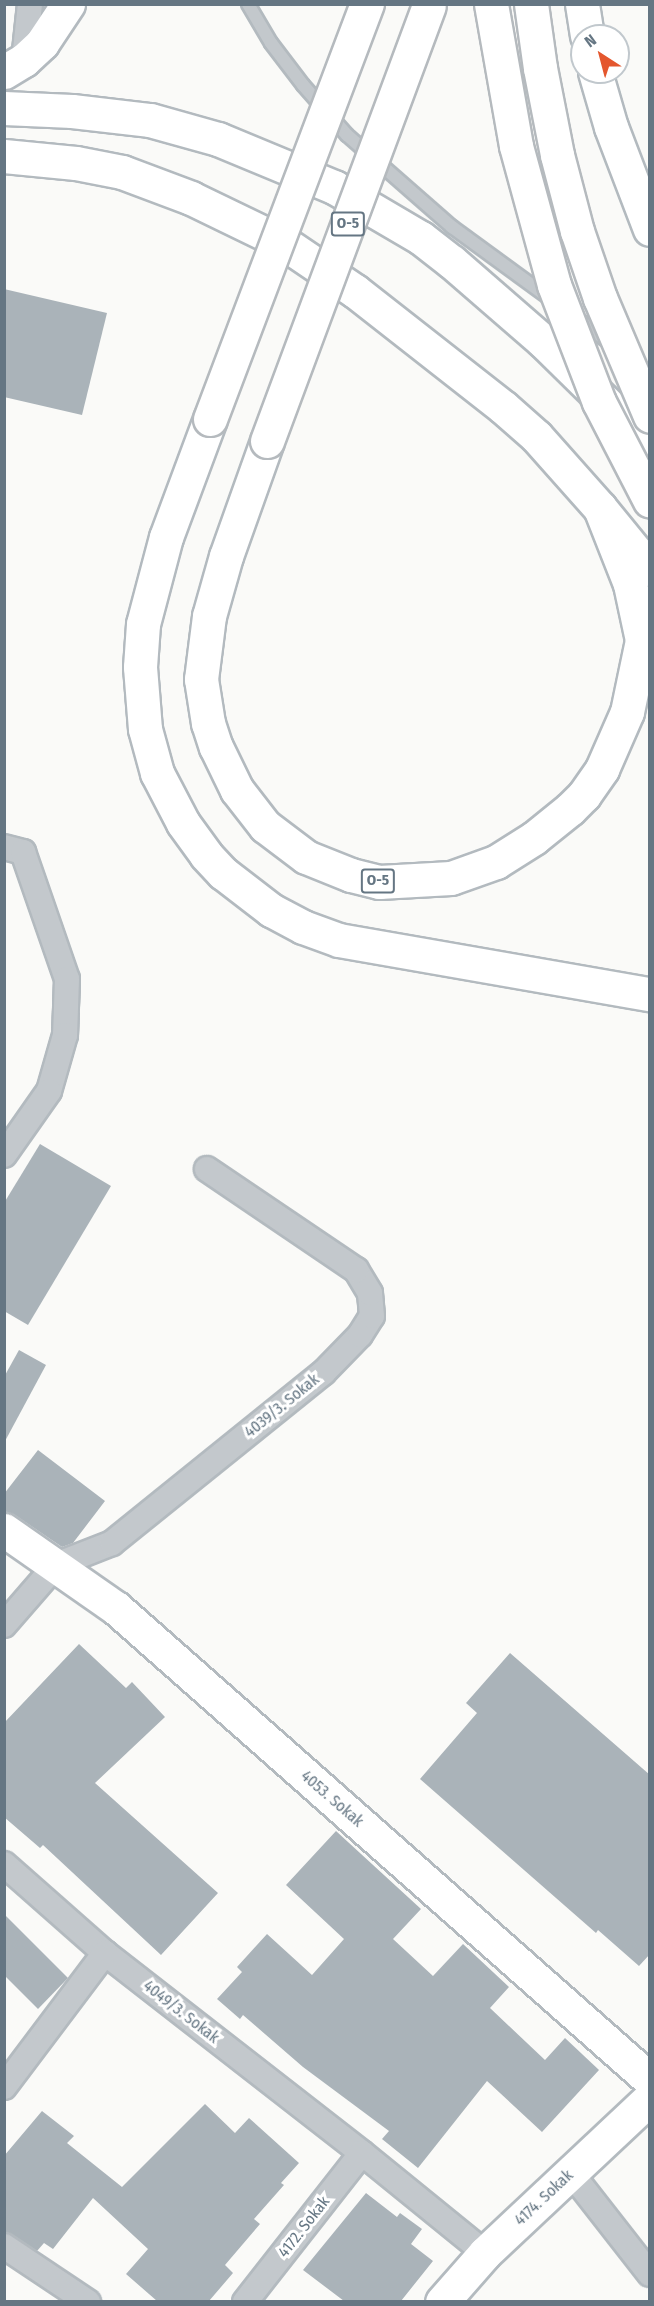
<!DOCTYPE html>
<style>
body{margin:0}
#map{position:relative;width:654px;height:2306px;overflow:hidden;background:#fafaf8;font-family:"Fira Sans Condensed",sans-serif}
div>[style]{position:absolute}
.building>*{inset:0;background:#aab3b9}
.roads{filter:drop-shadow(2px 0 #b3babf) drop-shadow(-2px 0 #b3babf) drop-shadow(0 2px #b3babf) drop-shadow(0 -2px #b3babf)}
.lane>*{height:12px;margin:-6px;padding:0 6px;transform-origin:6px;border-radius:6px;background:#c3c8cc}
.street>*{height:24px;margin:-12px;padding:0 12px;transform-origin:12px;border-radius:12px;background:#c3c8cc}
.secondary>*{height:33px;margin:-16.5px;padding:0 16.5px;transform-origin:16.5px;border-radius:16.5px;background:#fff}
.primary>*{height:33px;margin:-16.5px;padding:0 16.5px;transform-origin:16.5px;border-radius:16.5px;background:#fff}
.bridges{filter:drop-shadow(2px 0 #b5babe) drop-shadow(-2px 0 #b5babe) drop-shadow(0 2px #b5babe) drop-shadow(0 -2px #b5babe)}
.primary-bridge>*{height:33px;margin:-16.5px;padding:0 16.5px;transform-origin:16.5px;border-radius:16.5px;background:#fff}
span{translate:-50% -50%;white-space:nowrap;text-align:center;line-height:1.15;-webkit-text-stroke:6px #fff;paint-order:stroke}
.shield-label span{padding:2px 4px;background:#fff;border:2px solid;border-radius:4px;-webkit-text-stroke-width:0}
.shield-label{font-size:15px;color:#657683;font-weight:700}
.street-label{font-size:16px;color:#657683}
.frame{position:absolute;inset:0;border:6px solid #657683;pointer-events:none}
.north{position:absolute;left:570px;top:24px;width:60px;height:60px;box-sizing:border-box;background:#fff;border:2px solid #c1c8cd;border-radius:50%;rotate:324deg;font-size:16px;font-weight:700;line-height:24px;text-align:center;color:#657683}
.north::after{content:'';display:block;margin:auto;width:21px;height:27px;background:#e4572e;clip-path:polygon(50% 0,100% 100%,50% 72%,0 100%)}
</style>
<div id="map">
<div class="building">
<i style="clip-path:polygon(4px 289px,107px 313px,82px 415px,4px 397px)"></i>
<i style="clip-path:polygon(40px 1144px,111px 1186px,28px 1325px,4px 1311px,4px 1203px)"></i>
<i style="clip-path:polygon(19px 1350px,46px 1365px,4px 1443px,4px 1377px)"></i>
<i style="clip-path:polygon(38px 1450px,105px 1501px,73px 1543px,62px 1547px,15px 1515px,4px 1511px,4px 1494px)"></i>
<i style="clip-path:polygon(79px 1644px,126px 1688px,132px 1682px,165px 1717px,95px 1783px,218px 1893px,161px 1955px,43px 1845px,40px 1848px,4px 1817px,4px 1723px)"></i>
<i style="clip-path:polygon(510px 1653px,650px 1775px,650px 1954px,639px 1966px,598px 1930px,596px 1933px,420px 1779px,477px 1713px,466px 1703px)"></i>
<i style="clip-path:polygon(336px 1831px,421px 1909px,393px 1939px,433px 1976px,463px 1944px,509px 1987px,490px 2008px,545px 2060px,565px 2038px,599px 2070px,542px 2132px,487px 2081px,418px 2168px,382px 2139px,389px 2131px,303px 2067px,243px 2015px,240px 2019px,217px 1999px,242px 1972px,237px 1967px,267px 1934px,312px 1975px,344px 1939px,286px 1885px)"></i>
<i style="clip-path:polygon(4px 1914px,68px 1978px,38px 2009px,4px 1975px)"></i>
<i style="clip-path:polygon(205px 2104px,235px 2133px,249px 2118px,299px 2163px,281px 2183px,284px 2185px,254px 2219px,260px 2224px,225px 2265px,233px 2273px,209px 2301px,157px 2301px,126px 2274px,148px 2249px,93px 2198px,53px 2249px,44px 2243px,37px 2251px,4px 2232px,4px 2156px,42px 2111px,74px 2136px,67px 2143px,122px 2187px)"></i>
<i style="clip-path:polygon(366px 2193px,397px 2217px,400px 2213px,422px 2229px,411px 2244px,433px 2261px,401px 2301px,344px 2301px,303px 2270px)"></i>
</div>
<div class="roads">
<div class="lane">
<i style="left:248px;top:4px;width:45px;rotate:59.5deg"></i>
<i style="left:271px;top:43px;width:53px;rotate:52.7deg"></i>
<i style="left:303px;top:85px;width:67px;rotate:48.7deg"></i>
<i style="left:347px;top:135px;width:140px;rotate:41.2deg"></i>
<i style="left:452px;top:227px;width:124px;rotate:36.1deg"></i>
<i style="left:576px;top:318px;width:42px;rotate:36.3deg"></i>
</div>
<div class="street">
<i style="left:24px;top:60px;width:56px;rotate:-83.9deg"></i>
<i style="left:4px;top:847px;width:20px;rotate:15deg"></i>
<i style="left:23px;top:852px;width:134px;rotate:70.9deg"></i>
<i style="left:67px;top:979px;width:56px;rotate:92deg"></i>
<i style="left:65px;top:1035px;width:58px;rotate:105.9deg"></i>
<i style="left:49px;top:1091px;width:78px;rotate:125.1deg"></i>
<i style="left:4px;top:1625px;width:79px;rotate:-49.1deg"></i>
<i style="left:56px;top:1565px;width:60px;rotate:-21.4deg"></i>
<i style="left:112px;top:1543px;width:271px;rotate:-38.9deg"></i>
<i style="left:323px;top:1373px;width:53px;rotate:-45.8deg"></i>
<i style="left:360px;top:1335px;width:22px;rotate:-58deg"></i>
<i style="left:372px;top:1316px;width:23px;rotate:-95deg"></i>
<i style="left:370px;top:1293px;width:27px;rotate:-121deg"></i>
<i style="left:356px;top:1270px;width:180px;rotate:-145.9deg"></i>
<i style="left:4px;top:1864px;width:135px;rotate:41.4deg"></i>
<i style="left:105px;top:1953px;width:326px;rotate:37.9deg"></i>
<i style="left:362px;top:2153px;width:159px;rotate:39.1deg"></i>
<i style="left:4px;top:2087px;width:168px;rotate:-53deg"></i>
<i style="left:571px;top:2173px;width:128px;rotate:52deg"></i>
<i style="left:4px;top:2246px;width:101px;rotate:33.7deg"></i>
<i style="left:245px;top:2302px;width:189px;rotate:-51.9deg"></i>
</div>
<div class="secondary">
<i style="left:4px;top:1530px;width:136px;rotate:34.9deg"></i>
<i style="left:116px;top:1608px;width:713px;rotate:41.47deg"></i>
<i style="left:442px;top:2302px;width:65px;rotate:-48.7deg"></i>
<i style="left:485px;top:2253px;width:226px;rotate:-43.2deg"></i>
</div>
<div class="primary">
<i style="left:582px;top:4px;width:32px;rotate:81deg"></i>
<i style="left:4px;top:72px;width:23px;rotate:-31deg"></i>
<i style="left:24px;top:60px;width:25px;rotate:-43deg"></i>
<i style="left:42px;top:43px;width:47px;rotate:-56.3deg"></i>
<i style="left:595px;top:72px;width:57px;rotate:73.8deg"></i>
<i style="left:611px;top:127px;width:109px;rotate:69.1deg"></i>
<i style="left:4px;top:108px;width:68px;rotate:2.5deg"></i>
<i style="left:72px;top:111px;width:79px;rotate:6.6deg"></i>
<i style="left:150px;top:120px;width:71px;rotate:15.6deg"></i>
<i style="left:218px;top:139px;width:126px;rotate:22.5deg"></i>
<i style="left:334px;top:187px;width:101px;rotate:30.4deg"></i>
<i style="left:421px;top:238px;width:39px;rotate:38deg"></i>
<i style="left:452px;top:262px;width:122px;rotate:41deg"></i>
<i style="left:544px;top:342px;width:148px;rotate:44.5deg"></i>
<i style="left:4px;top:156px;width:72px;rotate:5.6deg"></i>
<i style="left:76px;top:163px;width:47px;rotate:11.1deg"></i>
<i style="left:122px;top:172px;width:74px;rotate:20.6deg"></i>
<i style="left:191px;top:198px;width:103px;rotate:25.8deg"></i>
<i style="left:284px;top:243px;width:86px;rotate:34.1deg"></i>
<i style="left:355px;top:291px;width:188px;rotate:38.1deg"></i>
<i style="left:503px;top:407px;width:44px;rotate:41.3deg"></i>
<i style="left:536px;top:436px;width:96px;rotate:48.4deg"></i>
<i style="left:600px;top:508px;width:79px;rotate:50.7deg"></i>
<i style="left:210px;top:419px;width:126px;rotate:110.4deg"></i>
<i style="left:166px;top:537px;width:90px;rotate:104.8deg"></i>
<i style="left:143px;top:624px;width:43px;rotate:94deg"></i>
<i style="left:140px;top:667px;width:62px;rotate:85.4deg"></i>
<i style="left:145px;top:729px;width:46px;rotate:74.7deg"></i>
<i style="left:157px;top:773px;width:56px;rotate:62.5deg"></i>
<i style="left:183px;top:823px;width:39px;rotate:54deg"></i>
<i style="left:206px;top:855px;width:25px;rotate:47deg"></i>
<i style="left:223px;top:873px;width:61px;rotate:37.6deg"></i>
<i style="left:271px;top:910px;width:36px;rotate:28deg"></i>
<i style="left:303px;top:927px;width:38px;rotate:20deg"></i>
<i style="left:339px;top:940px;width:316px;rotate:9.9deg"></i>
<i style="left:267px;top:441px;width:122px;rotate:109.6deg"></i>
<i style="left:226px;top:556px;width:62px;rotate:105.8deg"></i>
<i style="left:209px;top:616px;width:64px;rotate:97.2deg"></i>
<i style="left:201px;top:679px;width:45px;rotate:81deg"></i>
<i style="left:208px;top:723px;width:25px;rotate:72deg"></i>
<i style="left:216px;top:747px;width:48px;rotate:64deg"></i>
<i style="left:237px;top:790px;width:46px;rotate:52.1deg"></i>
<i style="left:265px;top:826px;width:51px;rotate:37.1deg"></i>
<i style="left:306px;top:857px;width:48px;rotate:21.8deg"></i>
<i style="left:351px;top:875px;width:29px;rotate:14deg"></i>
<i style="left:379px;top:882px;width:72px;rotate:-3.2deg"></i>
<i style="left:451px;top:878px;width:48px;rotate:-19.6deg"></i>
<i style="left:496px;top:862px;width:45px;rotate:-32.3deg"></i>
<i style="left:534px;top:838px;width:46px;rotate:-38.9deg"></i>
<i style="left:570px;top:809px;width:20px;rotate:-45deg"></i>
<i style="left:584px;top:795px;width:32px;rotate:-55deg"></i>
<i style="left:602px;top:769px;width:62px;rotate:-66.3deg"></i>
<i style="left:627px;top:712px;width:74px;rotate:-78.2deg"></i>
<i style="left:642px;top:640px;width:57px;rotate:-102.1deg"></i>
<i style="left:630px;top:584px;width:82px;rotate:-111.5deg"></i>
</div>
</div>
<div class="bridges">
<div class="primary-bridge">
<i style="left:491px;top:4px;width:144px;rotate:80deg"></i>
<i style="left:516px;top:146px;width:144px;rotate:74.7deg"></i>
<i style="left:554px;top:285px;width:125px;rotate:69deg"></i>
<i style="left:599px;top:402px;width:111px;rotate:62.7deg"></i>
<i style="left:531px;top:4px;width:65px;rotate:82deg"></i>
<i style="left:540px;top:68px;width:89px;rotate:78.9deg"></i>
<i style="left:557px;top:155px;width:79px;rotate:75.3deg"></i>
<i style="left:577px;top:231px;width:71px;rotate:71.1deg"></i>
<i style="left:600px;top:298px;width:128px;rotate:67deg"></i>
<i style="left:210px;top:419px;width:444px;rotate:-69.3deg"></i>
<i style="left:267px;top:441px;width:464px;rotate:-69.6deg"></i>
</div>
</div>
<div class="shield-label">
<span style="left:348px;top:224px">O-5</span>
<span style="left:378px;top:881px">O-5</span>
</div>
<div class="street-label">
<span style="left:282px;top:1406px;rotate:-39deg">4039/3. Sokak</span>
<span style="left:332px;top:1799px;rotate:41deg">4053. Sokak</span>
<span style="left:181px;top:2012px;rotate:38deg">4049/3. Sokak</span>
<span style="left:544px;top:2198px;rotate:-43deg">4174. Sokak</span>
<span style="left:304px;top:2227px;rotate:-52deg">4172. Sokak</span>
</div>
<div class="frame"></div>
<div class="north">N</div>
</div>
